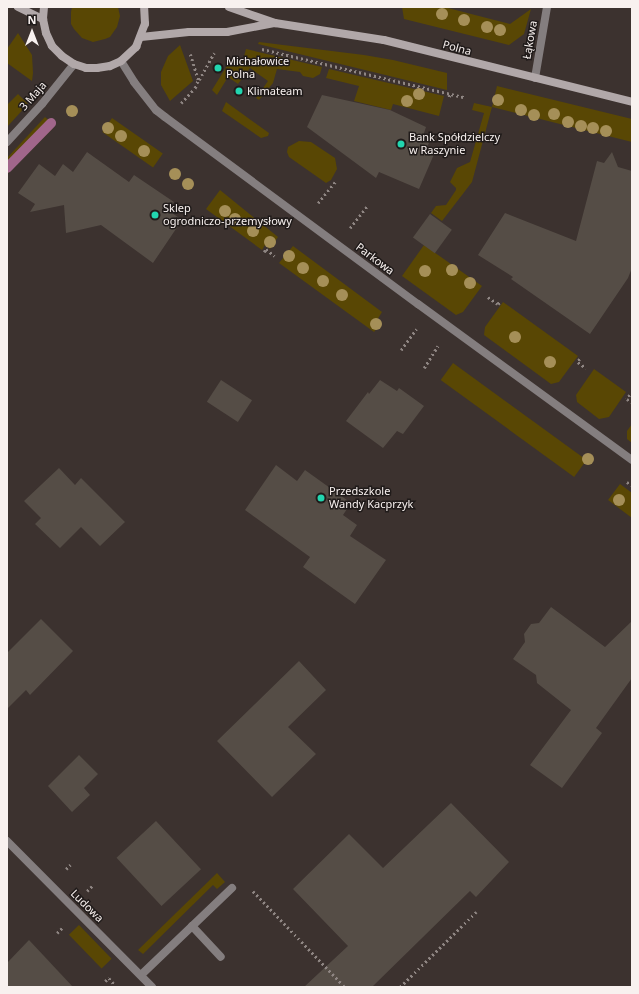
<!DOCTYPE html>
<meta charset="utf-8">
<style>
body{margin:0}
#map{position:relative;width:639px;height:994px;overflow:hidden;background:#3c322f;font-family:"Noto Sans",sans-serif}
div>[style]{position:absolute}
.green>*{inset:0;background:#594704;transform-origin:0 0}
.stream>*{height:10px;margin:-5px;padding:0 5px;transform-origin:5px;border-radius:5px;background:#a1668b}
.building>*{inset:0;background:#554d46;transform-origin:0 0}
.path>*{height:2.5px;margin-top:-1.25px;transform-origin:0;background:repeating-linear-gradient(90deg,#8f8683 0 2px,transparent 0 5px)}
.lane>*{height:8px;margin:-4px;padding:0 4px;transform-origin:4px;border-radius:4px;background:#847e7f}
.street>*{height:8px;margin:-4px;padding:0 4px;transform-origin:4px;border-radius:4px;background:#847e7f}
.secondary>*{height:8px;margin:-4px;padding:0 4px;transform-origin:4px;border-radius:4px;background:#b1a8a9}
.trees>*{width:12px;height:12px;margin:-6px;border-radius:50%;background:#a58f58}
.dots>*{width:11px;height:11px;translate:-50% -50%;box-sizing:border-box;border:2px solid #201b1a;border-radius:50%}
span{translate:-50% -50%;white-space:nowrap;text-align:center;line-height:1.15;-webkit-text-stroke:3px #201b1a;paint-order:stroke}
.street-label{font-size:11px;color:#f8f1ef}
.poi-label{font-size:11px;color:#f8f1ef}
.left{translate:0 -50%;text-align:left}
.frame{position:absolute;inset:0;border:8px solid #f8f1ef;pointer-events:none}
.north{position:absolute;left:12px;top:12px;width:40px;height:40px;-webkit-text-stroke:3px #201b1a;paint-order:stroke;rotate:0deg;font-size:11px;font-weight:700;line-height:16px;text-align:center;color:#f8f1ef}
.north::after{content:'';display:block;margin:auto;width:14px;height:18px;background:#f8f1ef;clip-path:polygon(50% 0,100% 100%,50% 72%,0 100%)}
</style>
<div id="map">
<div class="green">
<i style="clip-path:polygon(72px 7px,118px 7px,120px 16px,117px 27px,110px 37px,105px 39px,93px 42px,82px 38px,74px 29px,71px 24px,71px 12px)"></i>
<i style="clip-path:polygon(402px 7px,444px 7px,510px 24px,531px 9px,524px 34px,509px 45px,404px 19px)"></i>
<i style="clip-path:polygon(18px 33px,32px 55px,33px 73px,32px 81px,7px 63px,7px 49px)"></i>
<i style="clip-path:polygon(259px 42px,364px 55px,393px 60px,447px 73px,447px 90px,258px 44px)"></i>
<i style="clip-path:polygon(180px 45px,193px 81px,170px 101px,161px 85px,161px 72px,168px 56px)"></i>
<i style="clip-path:polygon(246px 49px,322px 67px,320px 74px,313px 78px,303px 76px,300px 72px,277px 69px,273px 83px,259px 100px,256px 98px,268px 81px,250px 68px,238px 84px,228px 77px,217px 95px,212px 90px,228px 64px,242px 64px)"></i>
<i style="clip-path:polygon(329px 69px,444px 96px,439px 116px,393px 104px,391px 110px,354px 101px,359px 86px,326px 78px)"></i>
<i style="clip-path:polygon(497px 86px,632px 119px,632px 142px,492px 107px,472px 182px,442px 221px,431px 213px,436px 206px,446px 205px,456px 190px,456px 188px,450px 182px,457px 168px,470px 162px,484px 113px,472px 110px,474px 103px,492px 107px)"></i>
<i style="clip-path:polygon(18px 94px,28px 104px,7px 127px,7px 105px)"></i>
<i style="clip-path:polygon(226px 102px,269px 133px,268px 136px,261px 138px,222px 111px)"></i>
<i style="clip-path:polygon(45px 117px,53px 124px,53px 128px,7px 174px,7px 158px)"></i>
<i style="left:112px;top:118px;width:62px;height:17px;rotate:35deg"></i>
<i style="clip-path:polygon(299px 141px,311px 142px,335px 158px,337px 169px,331px 180px,326px 183px,289px 157px,287px 152px,288px 147px)"></i>
<i style="clip-path:polygon(220px 190px,278px 237px,270px 249px,265px 245px,262px 250px,206px 209px)"></i>
<i style="clip-path:polygon(424px 245px,482px 286px,463px 312px,456px 315px,402px 276px)"></i>
<i style="clip-path:polygon(293px 246px,382px 312px,377px 320px,381px 323px,374px 332px,279px 263px)"></i>
<i style="clip-path:polygon(503px 302px,578px 356px,559px 382px,551px 384px,484px 335px,485px 327px)"></i>
<i style="left:453px;top:363px;width:165px;height:21px;rotate:36deg"></i>
<i style="clip-path:polygon(594px 369px,626px 392px,609px 417px,599px 419px,577px 402px,576px 395px)"></i>
<i style="clip-path:polygon(632px 424px,632px 443px,627px 439px,627px 431px)"></i>
<i style="clip-path:polygon(620px 484px,632px 493px,632px 518px,608px 500px)"></i>
<i style="clip-path:polygon(217px 873px,225px 882px,217px 889px,213px 885px,143px 954px,138px 950px)"></i>
<i style="left:79px;top:925px;width:47px;height:14px;rotate:46deg"></i>
</div>
<div class="stream">
<i style="left:7px;top:168px;width:63px;rotate:-45.6deg"></i>
</div>
<div class="building">
<i style="clip-path:polygon(322px 95px,390px 110px,426px 127px,423px 136px,431px 140px,426px 148px,435px 152px,419px 189px,379px 172px,376px 178px,307px 127px)"></i>
<i style="clip-path:polygon(87px 152px,129px 182px,134px 175px,174px 202px,168px 210px,182px 220px,153px 263px,101px 225px,66px 233px,64px 205px,30px 212px,35px 204px,18px 193px,39px 164px,55px 176px,63px 164px,73px 172px)"></i>
<i style="clip-path:polygon(612px 152px,618px 167px,632px 171px,632px 268px,628px 278px,590px 334px,511px 279px,513px 277px,478px 255px,505px 213px,576px 241px,597px 161px,604px 163px)"></i>
<i style="left:430px;top:214px;width:27px;height:29px;rotate:36deg"></i>
<i style="left:221px;top:380px;width:37px;height:26px;rotate:33deg"></i>
<i style="clip-path:polygon(380px 380px,397px 391px,399px 388px,424px 406px,403px 434px,397px 431px,383px 448px,346px 421px,368px 392px,369px 394px)"></i>
<i style="clip-path:polygon(276px 465px,297px 481px,305px 470px,351px 503px,343px 515px,357px 525px,350px 536px,386px 560px,355px 604px,303px 567px,310px 557px,245px 510px)"></i>
<i style="clip-path:polygon(59px 468px,75px 485px,81px 478px,125px 522px,100px 546px,81px 527px,60px 548px,35px 524px,41px 518px,24px 501px)"></i>
<i style="clip-path:polygon(551px 607px,605px 647px,632px 621px,632px 678px,596px 728px,602px 733px,562px 788px,530px 765px,571px 710px,537px 683px,536px 675px,513px 659px,525px 642px,524px 634px,531px 624px,539px 623px)"></i>
<i style="clip-path:polygon(41px 619px,73px 651px,30px 695px,26px 690px,7px 709px,7px 653px)"></i>
<i style="clip-path:polygon(299px 661px,326px 690px,288px 727px,316px 754px,272px 797px,217px 741px)"></i>
<i style="clip-path:polygon(79px 755px,98px 774px,84px 788px,90px 795px,72px 812px,48px 786px)"></i>
<i style="clip-path:polygon(451px 803px,509px 862px,476px 897px,470px 891px,372px 987px,304px 987px,348px 946px,293px 889px,349px 834px,383px 868px)"></i>
<i style="left:156px;top:821px;width:66px;height:54px;rotate:47deg"></i>
<i style="clip-path:polygon(29px 940px,73px 987px,7px 987px,7px 963px)"></i>
</div>
<div class="path">
<i style="left:262px;top:49px;width:208px;rotate:13.4deg"></i>
<i style="left:199px;top:80px;width:31px;rotate:-61deg"></i>
<i style="left:449px;top:97px;width:4px;rotate:-76deg"></i>
<i style="left:181px;top:103px;width:21px;rotate:-47deg"></i>
<i style="left:195px;top:88px;width:9px;rotate:-69deg"></i>
<i style="left:198px;top:80px;width:27px;rotate:-107deg"></i>
<i style="left:318px;top:203px;width:27px;rotate:-51deg"></i>
<i style="left:350px;top:228px;width:29px;rotate:-52deg"></i>
<i style="left:264px;top:252px;width:4px;rotate:-56deg"></i>
<i style="left:266px;top:249px;width:11px;rotate:38deg"></i>
<i style="left:488px;top:297px;width:12px;rotate:35deg"></i>
<i style="left:498px;top:304px;width:4px;rotate:-45deg"></i>
<i style="left:401px;top:350px;width:26px;rotate:-54deg"></i>
<i style="left:580px;top:359px;width:4px;rotate:124deg"></i>
<i style="left:578px;top:362px;width:10px;rotate:37deg"></i>
<i style="left:424px;top:368px;width:26px;rotate:-58deg"></i>
<i style="left:630px;top:395px;width:5px;rotate:127deg"></i>
<i style="left:627px;top:399px;width:6px;rotate:31deg"></i>
<i style="left:627px;top:482px;width:6px;rotate:31deg"></i>
<i style="left:66px;top:869px;width:6px;rotate:-45deg"></i>
<i style="left:87px;top:891px;width:7px;rotate:-45deg"></i>
<i style="left:253px;top:891px;width:133px;rotate:46.2deg"></i>
<i style="left:57px;top:933px;width:7px;rotate:-45deg"></i>
<i style="left:105px;top:981px;width:5px;rotate:-37deg"></i>
<i style="left:109px;top:978px;width:8px;rotate:50deg"></i>
<i style="left:400px;top:987px;width:107px;rotate:-44.6deg"></i>
</div>
<div class="lane">
<i style="left:192px;top:926px;width:42px;rotate:46.9deg"></i>
<i style="left:141px;top:975px;width:126px;rotate:-43.7deg"></i>
</div>
<div class="street">
<i style="left:121px;top:61px;width:25px;rotate:58deg"></i>
<i style="left:134px;top:82px;width:36px;rotate:52deg"></i>
<i style="left:156px;top:110px;width:11px;rotate:38deg"></i>
<i style="left:165px;top:117px;width:315px;rotate:36.5deg"></i>
<i style="left:418px;top:304px;width:265px;rotate:36.1deg"></i>
<i style="left:535px;top:78px;width:72px;rotate:-80.4deg"></i>
<i style="left:7px;top:142px;width:52px;rotate:-47.4deg"></i>
<i style="left:42px;top:104px;width:51px;rotate:-51.3deg"></i>
<i style="left:7px;top:841px;width:206px;rotate:45.2deg"></i>
</div>
<div class="secondary">
<i style="left:18px;top:7px;width:28px;rotate:26deg"></i>
<i style="left:44px;top:7px;width:12px;rotate:95deg"></i>
<i style="left:43px;top:19px;width:14px;rotate:78deg"></i>
<i style="left:46px;top:33px;width:14px;rotate:65deg"></i>
<i style="left:52px;top:46px;width:14px;rotate:45deg"></i>
<i style="left:62px;top:56px;width:14px;rotate:34deg"></i>
<i style="left:74px;top:64px;width:13px;rotate:18deg"></i>
<i style="left:86px;top:68px;width:11px"></i>
<i style="left:97px;top:68px;width:13px;rotate:-9deg"></i>
<i style="left:110px;top:66px;width:12px;rotate:-24deg"></i>
<i style="left:121px;top:61px;width:21px;rotate:-43deg"></i>
<i style="left:136px;top:47px;width:25px;rotate:-69deg"></i>
<i style="left:145px;top:24px;width:17px;rotate:-93deg"></i>
<i style="left:229px;top:7px;width:49px;rotate:19.2deg"></i>
<i style="left:275px;top:23px;width:110px;rotate:8.9deg"></i>
<i style="left:384px;top:40px;width:256px;rotate:14deg"></i>
<i style="left:141px;top:37px;width:48px;rotate:-5.9deg"></i>
<i style="left:189px;top:32px;width:38px"></i>
<i style="left:227px;top:32px;width:48px;rotate:-10.8deg"></i>
</div>
<div class="trees">
<i style="left:442px;top:14px"></i>
<i style="left:464px;top:20px"></i>
<i style="left:487px;top:27px"></i>
<i style="left:500px;top:30px"></i>
<i style="left:419px;top:94px"></i>
<i style="left:498px;top:100px"></i>
<i style="left:407px;top:101px"></i>
<i style="left:521px;top:110px"></i>
<i style="left:72px;top:111px"></i>
<i style="left:554px;top:114px"></i>
<i style="left:534px;top:115px"></i>
<i style="left:568px;top:122px"></i>
<i style="left:581px;top:126px"></i>
<i style="left:108px;top:128px"></i>
<i style="left:593px;top:128px"></i>
<i style="left:606px;top:131px"></i>
<i style="left:121px;top:136px"></i>
<i style="left:144px;top:151px"></i>
<i style="left:175px;top:174px"></i>
<i style="left:188px;top:184px"></i>
<i style="left:225px;top:211px"></i>
<i style="left:235px;top:219px"></i>
<i style="left:253px;top:231px"></i>
<i style="left:270px;top:242px"></i>
<i style="left:289px;top:256px"></i>
<i style="left:303px;top:268px"></i>
<i style="left:452px;top:270px"></i>
<i style="left:425px;top:271px"></i>
<i style="left:323px;top:281px"></i>
<i style="left:470px;top:283px"></i>
<i style="left:342px;top:295px"></i>
<i style="left:376px;top:324px"></i>
<i style="left:515px;top:337px"></i>
<i style="left:550px;top:362px"></i>
<i style="left:588px;top:459px"></i>
<i style="left:619px;top:500px"></i>
</div>
<div class="dots">
<i style="left:218px;top:68px;background:#22d5af"></i>
<i style="left:239px;top:91px;background:#22d5af"></i>
<i style="left:401px;top:144px;background:#22d5af"></i>
<i style="left:155px;top:215px;background:#22d5af"></i>
<i style="left:321px;top:498px;background:#22d5af"></i>
</div>
<div class="street-label">
<span style="left:530px;top:40px;rotate:-80deg">Łąkowa</span>
<span style="left:457px;top:48px;rotate:15deg">Polna</span>
<span style="left:33px;top:96px;rotate:-49deg">3 Maja</span>
<span style="left:375px;top:259px;rotate:37deg">Parkowa</span>
<span style="left:87px;top:906px;rotate:45deg">Ludowa</span>
</div>
<div class="poi-label">
<span class="left" style="left:226px;top:68px">Michałowice<br>Polna</span>
<span class="left" style="left:247px;top:91px">Klimateam</span>
<span class="left" style="left:409px;top:144px">Bank Spółdzielczy<br>w Raszynie</span>
<span class="left" style="left:163px;top:215px">Sklep<br>ogrodniczo-przemysłowy</span>
<span class="left" style="left:329px;top:498px">Przedszkole<br>Wandy Kacprzyk</span>
</div>
<div class="frame"></div>
<div class="north">N</div>
</div>
